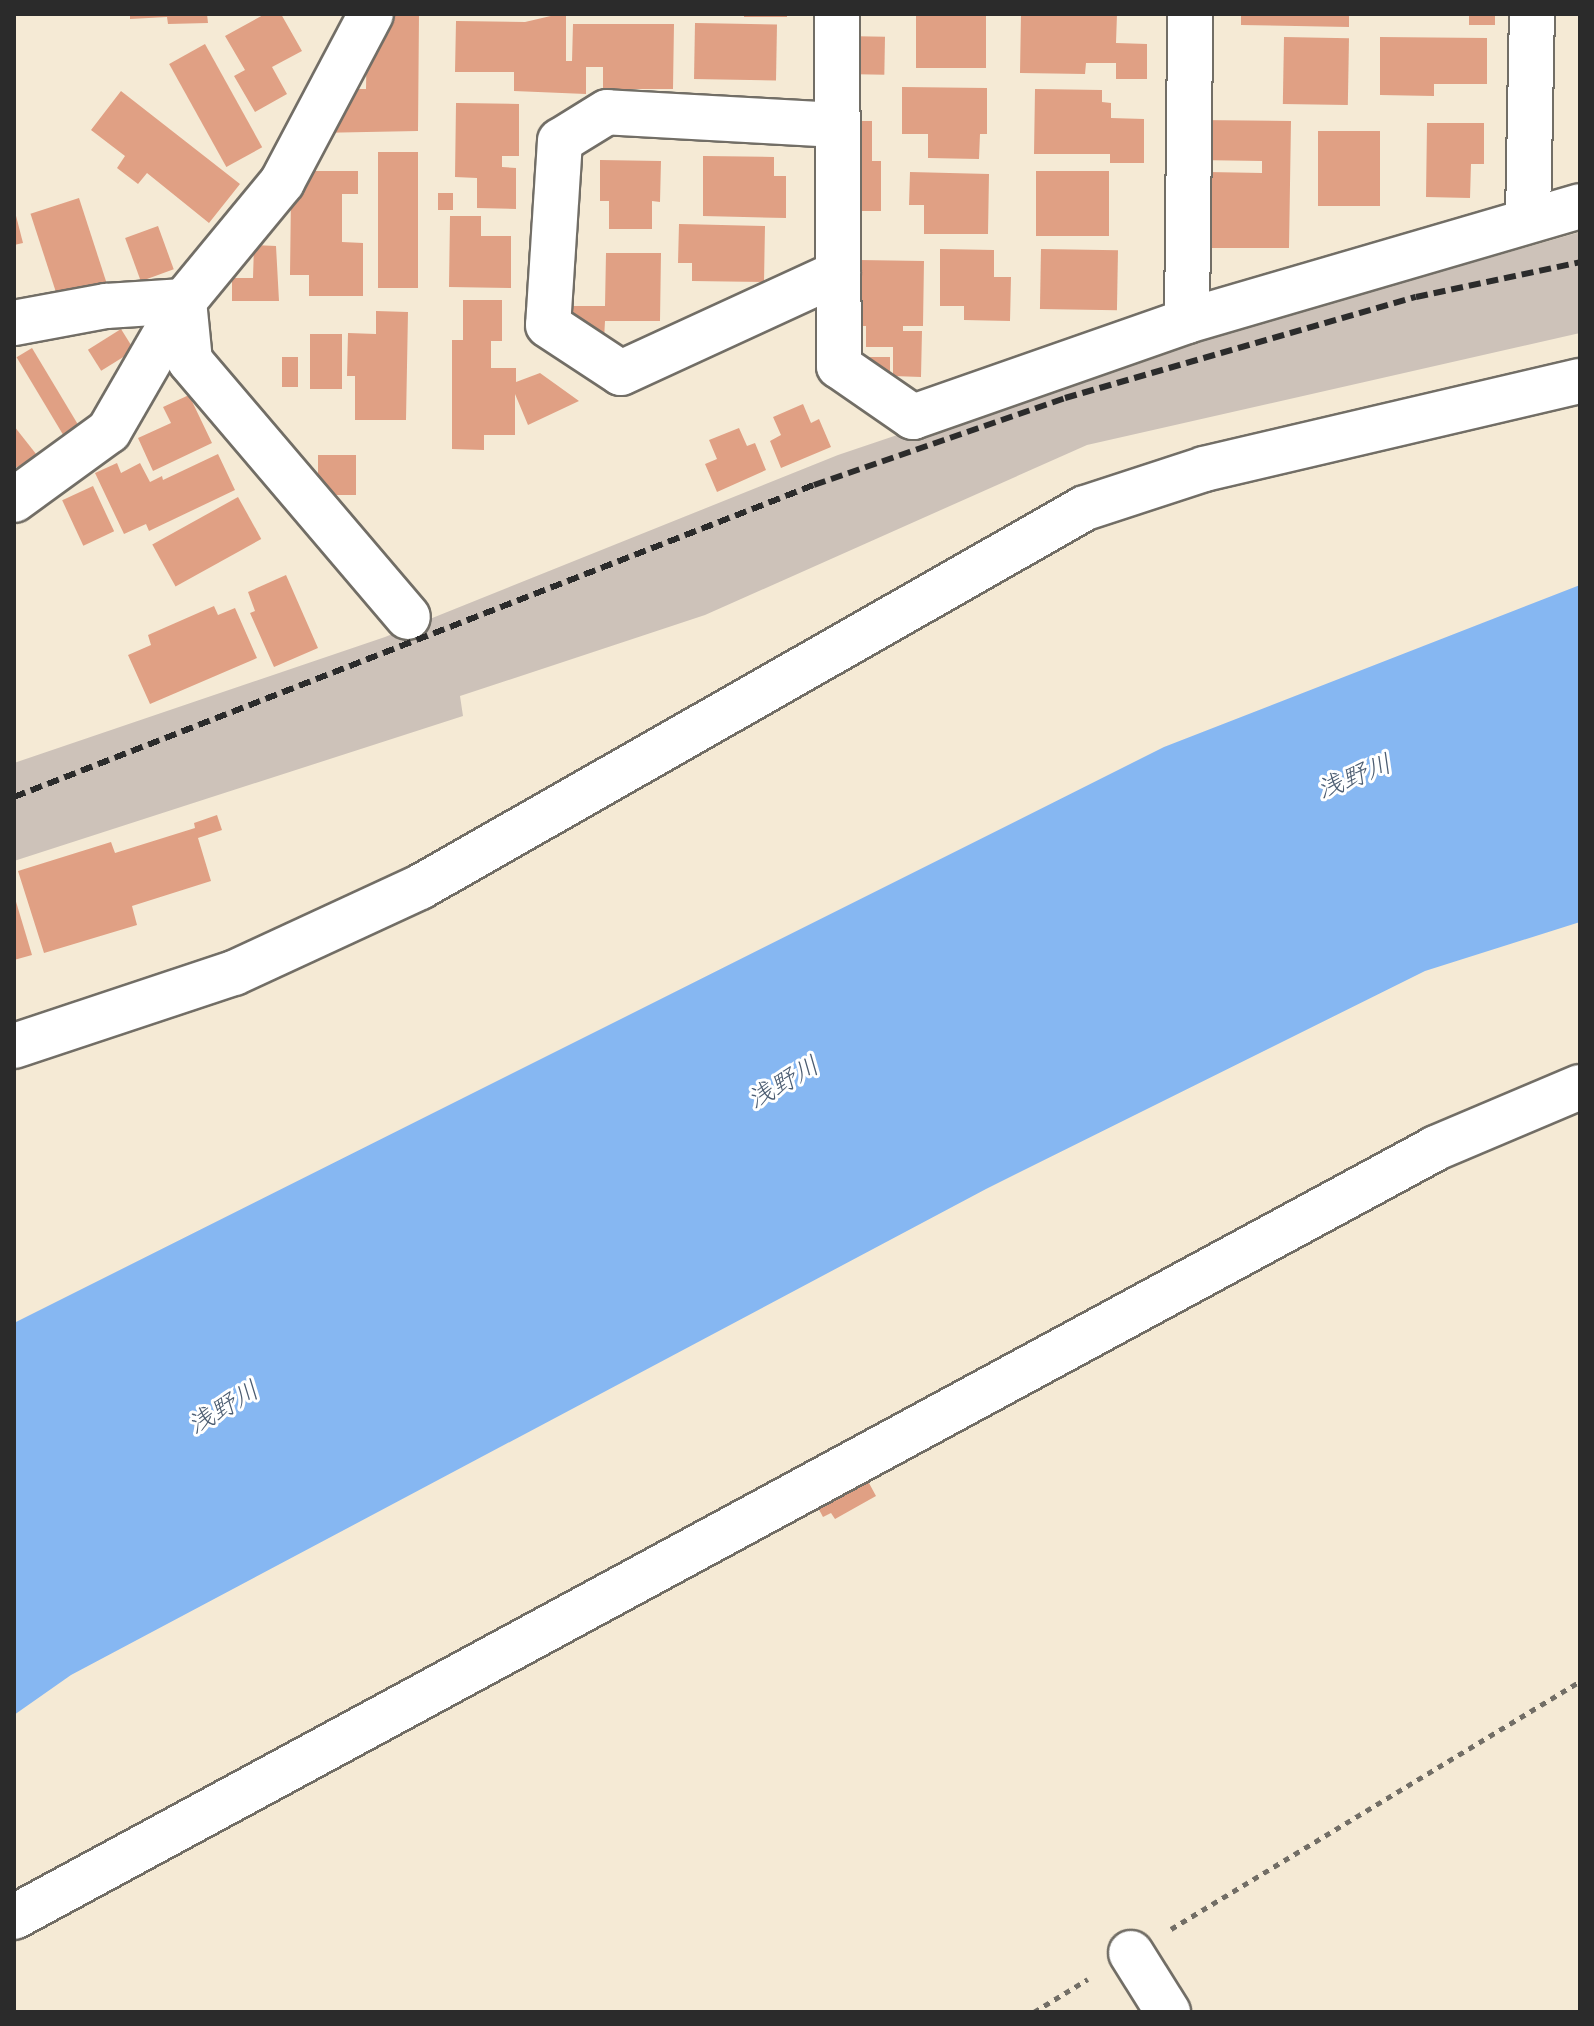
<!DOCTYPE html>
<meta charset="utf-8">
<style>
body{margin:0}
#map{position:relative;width:1594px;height:2026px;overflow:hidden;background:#f5ead5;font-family:Mali,"Klee One",sans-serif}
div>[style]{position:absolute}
.industrial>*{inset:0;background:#cdc2b9}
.water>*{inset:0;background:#86b7f2}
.building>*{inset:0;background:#e0a084;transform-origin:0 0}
.path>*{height:5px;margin-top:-2.5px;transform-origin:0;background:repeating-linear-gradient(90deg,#726e66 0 6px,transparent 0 12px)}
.roads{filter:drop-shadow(2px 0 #726e66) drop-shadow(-2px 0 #726e66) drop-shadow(0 2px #726e66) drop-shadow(0 -2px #726e66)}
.street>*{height:44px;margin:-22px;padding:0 22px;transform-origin:22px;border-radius:22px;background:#fff}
.secondary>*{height:44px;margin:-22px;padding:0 22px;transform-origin:22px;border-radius:22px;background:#fff}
.rail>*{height:6px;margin-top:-3px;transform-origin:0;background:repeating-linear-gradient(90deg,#2b2b2b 0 12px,transparent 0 18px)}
span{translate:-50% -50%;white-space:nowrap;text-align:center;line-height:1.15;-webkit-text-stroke:6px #fff;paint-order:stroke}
.water-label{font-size:26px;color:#4b5c71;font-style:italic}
.frame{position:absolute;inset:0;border:16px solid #2b2b2b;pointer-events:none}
</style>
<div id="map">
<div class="industrial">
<i style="clip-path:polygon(1580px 232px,1580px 333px,1087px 445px,705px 615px,460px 696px,463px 716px,14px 861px,14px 763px,385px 637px,838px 455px,1060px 380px)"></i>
</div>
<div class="water">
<i style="clip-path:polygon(1580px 585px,1580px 922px,1425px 971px,986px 1189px,71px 1675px,14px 1715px,14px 1323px,1164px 747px)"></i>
</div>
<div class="building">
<i style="clip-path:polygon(130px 14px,207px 14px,208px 23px,168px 24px,167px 17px,130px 19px)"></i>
<i style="clip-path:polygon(265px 14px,281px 14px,302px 51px,272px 67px,287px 94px,255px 112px,234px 76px,245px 70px,225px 36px)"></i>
<i style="clip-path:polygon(380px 14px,419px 14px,418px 131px,315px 133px,356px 80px,356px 89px,366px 89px,367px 31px)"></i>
<i style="left:744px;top:14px;width:43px;height:3px"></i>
<i style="left:916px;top:14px;width:70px;height:54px"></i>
<i style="clip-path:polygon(1021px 14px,1117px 14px,1116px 43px,1147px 44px,1147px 79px,1116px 79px,1116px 63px,1086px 63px,1085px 74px,1020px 73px)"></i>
<i style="clip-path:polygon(1241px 14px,1349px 14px,1349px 27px,1241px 25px)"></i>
<i style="left:1469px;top:14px;width:26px;height:11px"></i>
<i style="clip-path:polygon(555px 15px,566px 15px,566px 61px,572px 61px,573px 24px,674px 24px,673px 89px,603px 89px,603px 67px,586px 67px,586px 94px,514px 91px,514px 72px,455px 72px,456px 21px,525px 22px)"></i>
<i style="left:695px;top:23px;width:82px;height:56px;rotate:1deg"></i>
<i style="left:845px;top:36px;width:40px;height:38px;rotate:1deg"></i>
<i style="left:1284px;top:37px;width:65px;height:67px;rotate:1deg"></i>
<i style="clip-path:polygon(1380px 37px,1487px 38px,1487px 84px,1434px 84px,1434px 96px,1380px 95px)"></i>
<i style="left:205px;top:44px;width:118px;height:41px;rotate:61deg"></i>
<i style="clip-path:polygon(902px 87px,987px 88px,987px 134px,980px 134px,979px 159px,928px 158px,928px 134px,902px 134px)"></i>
<i style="clip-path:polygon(1035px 89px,1102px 90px,1102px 102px,1111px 103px,1111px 118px,1144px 119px,1144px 163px,1110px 163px,1110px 154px,1034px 154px)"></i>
<i style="clip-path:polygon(121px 91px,240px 184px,209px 223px,147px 173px,138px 184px,117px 168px,125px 156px,91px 130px)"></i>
<i style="clip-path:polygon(456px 103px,519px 104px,519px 156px,502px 156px,502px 167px,516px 168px,516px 209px,477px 208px,477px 178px,455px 177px)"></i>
<i style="clip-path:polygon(1197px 120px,1291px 121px,1289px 248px,1207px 248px,1208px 172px,1262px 173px,1262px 161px,1197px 160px)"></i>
<i style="clip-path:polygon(848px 121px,872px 121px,872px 161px,881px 161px,881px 211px,841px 211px)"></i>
<i style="clip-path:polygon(1427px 123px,1484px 123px,1484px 164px,1471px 164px,1470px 198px,1426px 197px)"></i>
<i style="left:1318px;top:131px;width:62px;height:75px"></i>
<i style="left:378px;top:152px;width:40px;height:136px"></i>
<i style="clip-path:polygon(703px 156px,774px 157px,774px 176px,786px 176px,786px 218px,703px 216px)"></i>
<i style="clip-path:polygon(600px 160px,661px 161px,660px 202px,652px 201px,652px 229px,609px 229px,609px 201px,600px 201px)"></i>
<i style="clip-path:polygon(297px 171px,358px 171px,358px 194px,342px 194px,342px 242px,363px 243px,363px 296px,309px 296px,309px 275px,290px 275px,291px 194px)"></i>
<i style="left:1036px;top:171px;width:73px;height:65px"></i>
<i style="clip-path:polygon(910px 172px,989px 174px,988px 234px,924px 234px,924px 205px,909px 205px)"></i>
<i style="left:438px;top:193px;width:15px;height:17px"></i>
<i style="left:79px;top:198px;width:99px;height:51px;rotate:72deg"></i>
<i style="clip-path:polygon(14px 208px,23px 243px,14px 245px)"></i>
<i style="clip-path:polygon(450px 216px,481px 216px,481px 236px,511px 236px,511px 288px,449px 287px)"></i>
<i style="clip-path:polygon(679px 224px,765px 226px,764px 282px,692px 281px,692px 263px,678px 263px)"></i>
<i style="left:158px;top:226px;width:46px;height:35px;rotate:70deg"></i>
<i style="clip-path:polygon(254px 245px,276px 246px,279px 301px,232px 301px,232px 278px,253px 278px)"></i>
<i style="clip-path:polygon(940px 249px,994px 250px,994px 277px,1011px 277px,1010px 321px,964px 320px,964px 306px,940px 306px)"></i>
<i style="left:1041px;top:249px;width:77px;height:60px;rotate:1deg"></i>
<i style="clip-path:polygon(606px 253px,661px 253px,660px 321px,605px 321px,604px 340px,569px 326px,569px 306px,605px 306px)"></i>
<i style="clip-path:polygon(859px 260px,924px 261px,923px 326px,903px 326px,903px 331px,922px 331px,921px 377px,893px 376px,893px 347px,866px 347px,866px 326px,859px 326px)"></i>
<i style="clip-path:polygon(463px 300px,502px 300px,502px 341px,491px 341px,491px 368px,516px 368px,516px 382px,540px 373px,579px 401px,528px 425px,515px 394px,515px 435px,484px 435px,484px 450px,452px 449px,452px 340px,463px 340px)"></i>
<i style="clip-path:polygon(376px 311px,408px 312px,406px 420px,355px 420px,355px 376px,347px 376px,348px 333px,376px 334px)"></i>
<i style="left:121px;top:329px;width:25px;height:39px;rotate:58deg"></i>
<i style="left:310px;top:334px;width:32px;height:55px"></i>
<i style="left:32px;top:348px;width:93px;height:18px;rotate:59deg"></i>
<i style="left:282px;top:357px;width:16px;height:30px"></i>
<i style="left:866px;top:357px;width:24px;height:16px"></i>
<i style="clip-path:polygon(189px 395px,212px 443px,153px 471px,138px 438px,171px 423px,163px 407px)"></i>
<i style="clip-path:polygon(803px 404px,811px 423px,819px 419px,831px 447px,781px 468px,770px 441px,781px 435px,773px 417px)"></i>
<i style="clip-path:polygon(14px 426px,40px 459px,14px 468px)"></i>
<i style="clip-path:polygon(739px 428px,747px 446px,755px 443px,766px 470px,717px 492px,705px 464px,717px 459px,709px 440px)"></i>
<i style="clip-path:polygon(218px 454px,235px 490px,149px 531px,146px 524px,124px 534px,95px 473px,117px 463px,121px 473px,140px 463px,150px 482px,162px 476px,163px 480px)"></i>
<i style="left:318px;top:455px;width:38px;height:40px"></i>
<i style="left:93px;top:486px;width:50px;height:34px;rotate:65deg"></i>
<i style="left:238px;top:497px;width:48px;height:98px;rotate:61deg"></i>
<i style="clip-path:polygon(286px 575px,318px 648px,274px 667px,250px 613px,255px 611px,248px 592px)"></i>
<i style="clip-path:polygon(214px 606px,218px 615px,235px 608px,257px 658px,150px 704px,128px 655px,151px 645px,148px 635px)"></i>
<i style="clip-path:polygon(217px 815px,222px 830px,198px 838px,211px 881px,132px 906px,137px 925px,44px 953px,18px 871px,111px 842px,115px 853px,195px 828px,194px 823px)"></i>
<i style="clip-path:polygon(14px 895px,32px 955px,14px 960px)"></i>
<i style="clip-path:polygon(863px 1472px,876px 1496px,835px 1519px,831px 1513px,823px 1517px,816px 1504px)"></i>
</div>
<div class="path">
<i style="left:1171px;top:1929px;width:478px;rotate:-31.2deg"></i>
<i style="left:1034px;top:2012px;width:63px;rotate:-31.4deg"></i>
</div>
<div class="roads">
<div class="street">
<i style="left:837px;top:14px;width:352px;rotate:89.7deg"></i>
<i style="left:839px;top:366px;width:90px;rotate:34.6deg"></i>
<i style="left:913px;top:417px;width:290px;rotate:-19.3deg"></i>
<i style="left:1187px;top:321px;width:409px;rotate:-16.3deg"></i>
<i style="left:837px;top:125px;width:230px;rotate:-176.8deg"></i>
<i style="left:607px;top:112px;width:55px;rotate:148.3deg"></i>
<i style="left:560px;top:141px;width:184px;rotate:93.7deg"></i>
<i style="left:548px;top:325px;width:87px;rotate:33.3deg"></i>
<i style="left:621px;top:373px;width:239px;rotate:-24.7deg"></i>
<i style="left:1528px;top:218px;width:204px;rotate:-88.9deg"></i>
<i style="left:184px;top:301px;width:60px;rotate:84.3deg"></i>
<i style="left:190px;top:361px;width:336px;rotate:49.6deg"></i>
<i style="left:1187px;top:321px;width:307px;rotate:-89.4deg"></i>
<i style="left:14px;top:323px;width:94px;rotate:-10.5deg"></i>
<i style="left:106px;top:306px;width:78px;rotate:-3.7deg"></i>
<i style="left:184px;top:301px;width:154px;rotate:-50.5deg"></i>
<i style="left:282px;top:182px;width:190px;rotate:-62.1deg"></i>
<i style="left:14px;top:500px;width:117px;rotate:-36deg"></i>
<i style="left:109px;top:431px;width:150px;rotate:-60deg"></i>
<i style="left:14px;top:1917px;width:1617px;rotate:-28.4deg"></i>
<i style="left:1436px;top:1148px;width:156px;rotate:-23deg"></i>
<i style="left:1131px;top:1953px;width:70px;rotate:57.9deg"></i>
</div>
<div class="secondary">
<i style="left:14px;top:1046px;width:232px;rotate:-18.4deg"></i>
<i style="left:234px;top:973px;width:205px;rotate:-24.8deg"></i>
<i style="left:420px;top:887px;width:765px;rotate:-29.68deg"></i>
<i style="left:1085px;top:508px;width:125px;rotate:-18.1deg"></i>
<i style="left:1204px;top:469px;width:386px;rotate:-13.2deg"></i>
</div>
</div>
<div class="rail">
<i style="left:14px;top:797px;width:859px;rotate:-21.31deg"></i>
<i style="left:814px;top:485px;width:266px;rotate:-19.1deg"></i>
<i style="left:1065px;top:398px;width:365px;rotate:-16.1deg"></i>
<i style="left:1416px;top:297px;width:168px;rotate:-12deg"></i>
</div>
<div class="water-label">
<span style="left:1354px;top:776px;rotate:-22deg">浅野川</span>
<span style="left:783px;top:1082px;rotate:-30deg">浅野川</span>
<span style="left:223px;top:1407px;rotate:-31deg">浅野川</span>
</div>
<div class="frame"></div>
</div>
